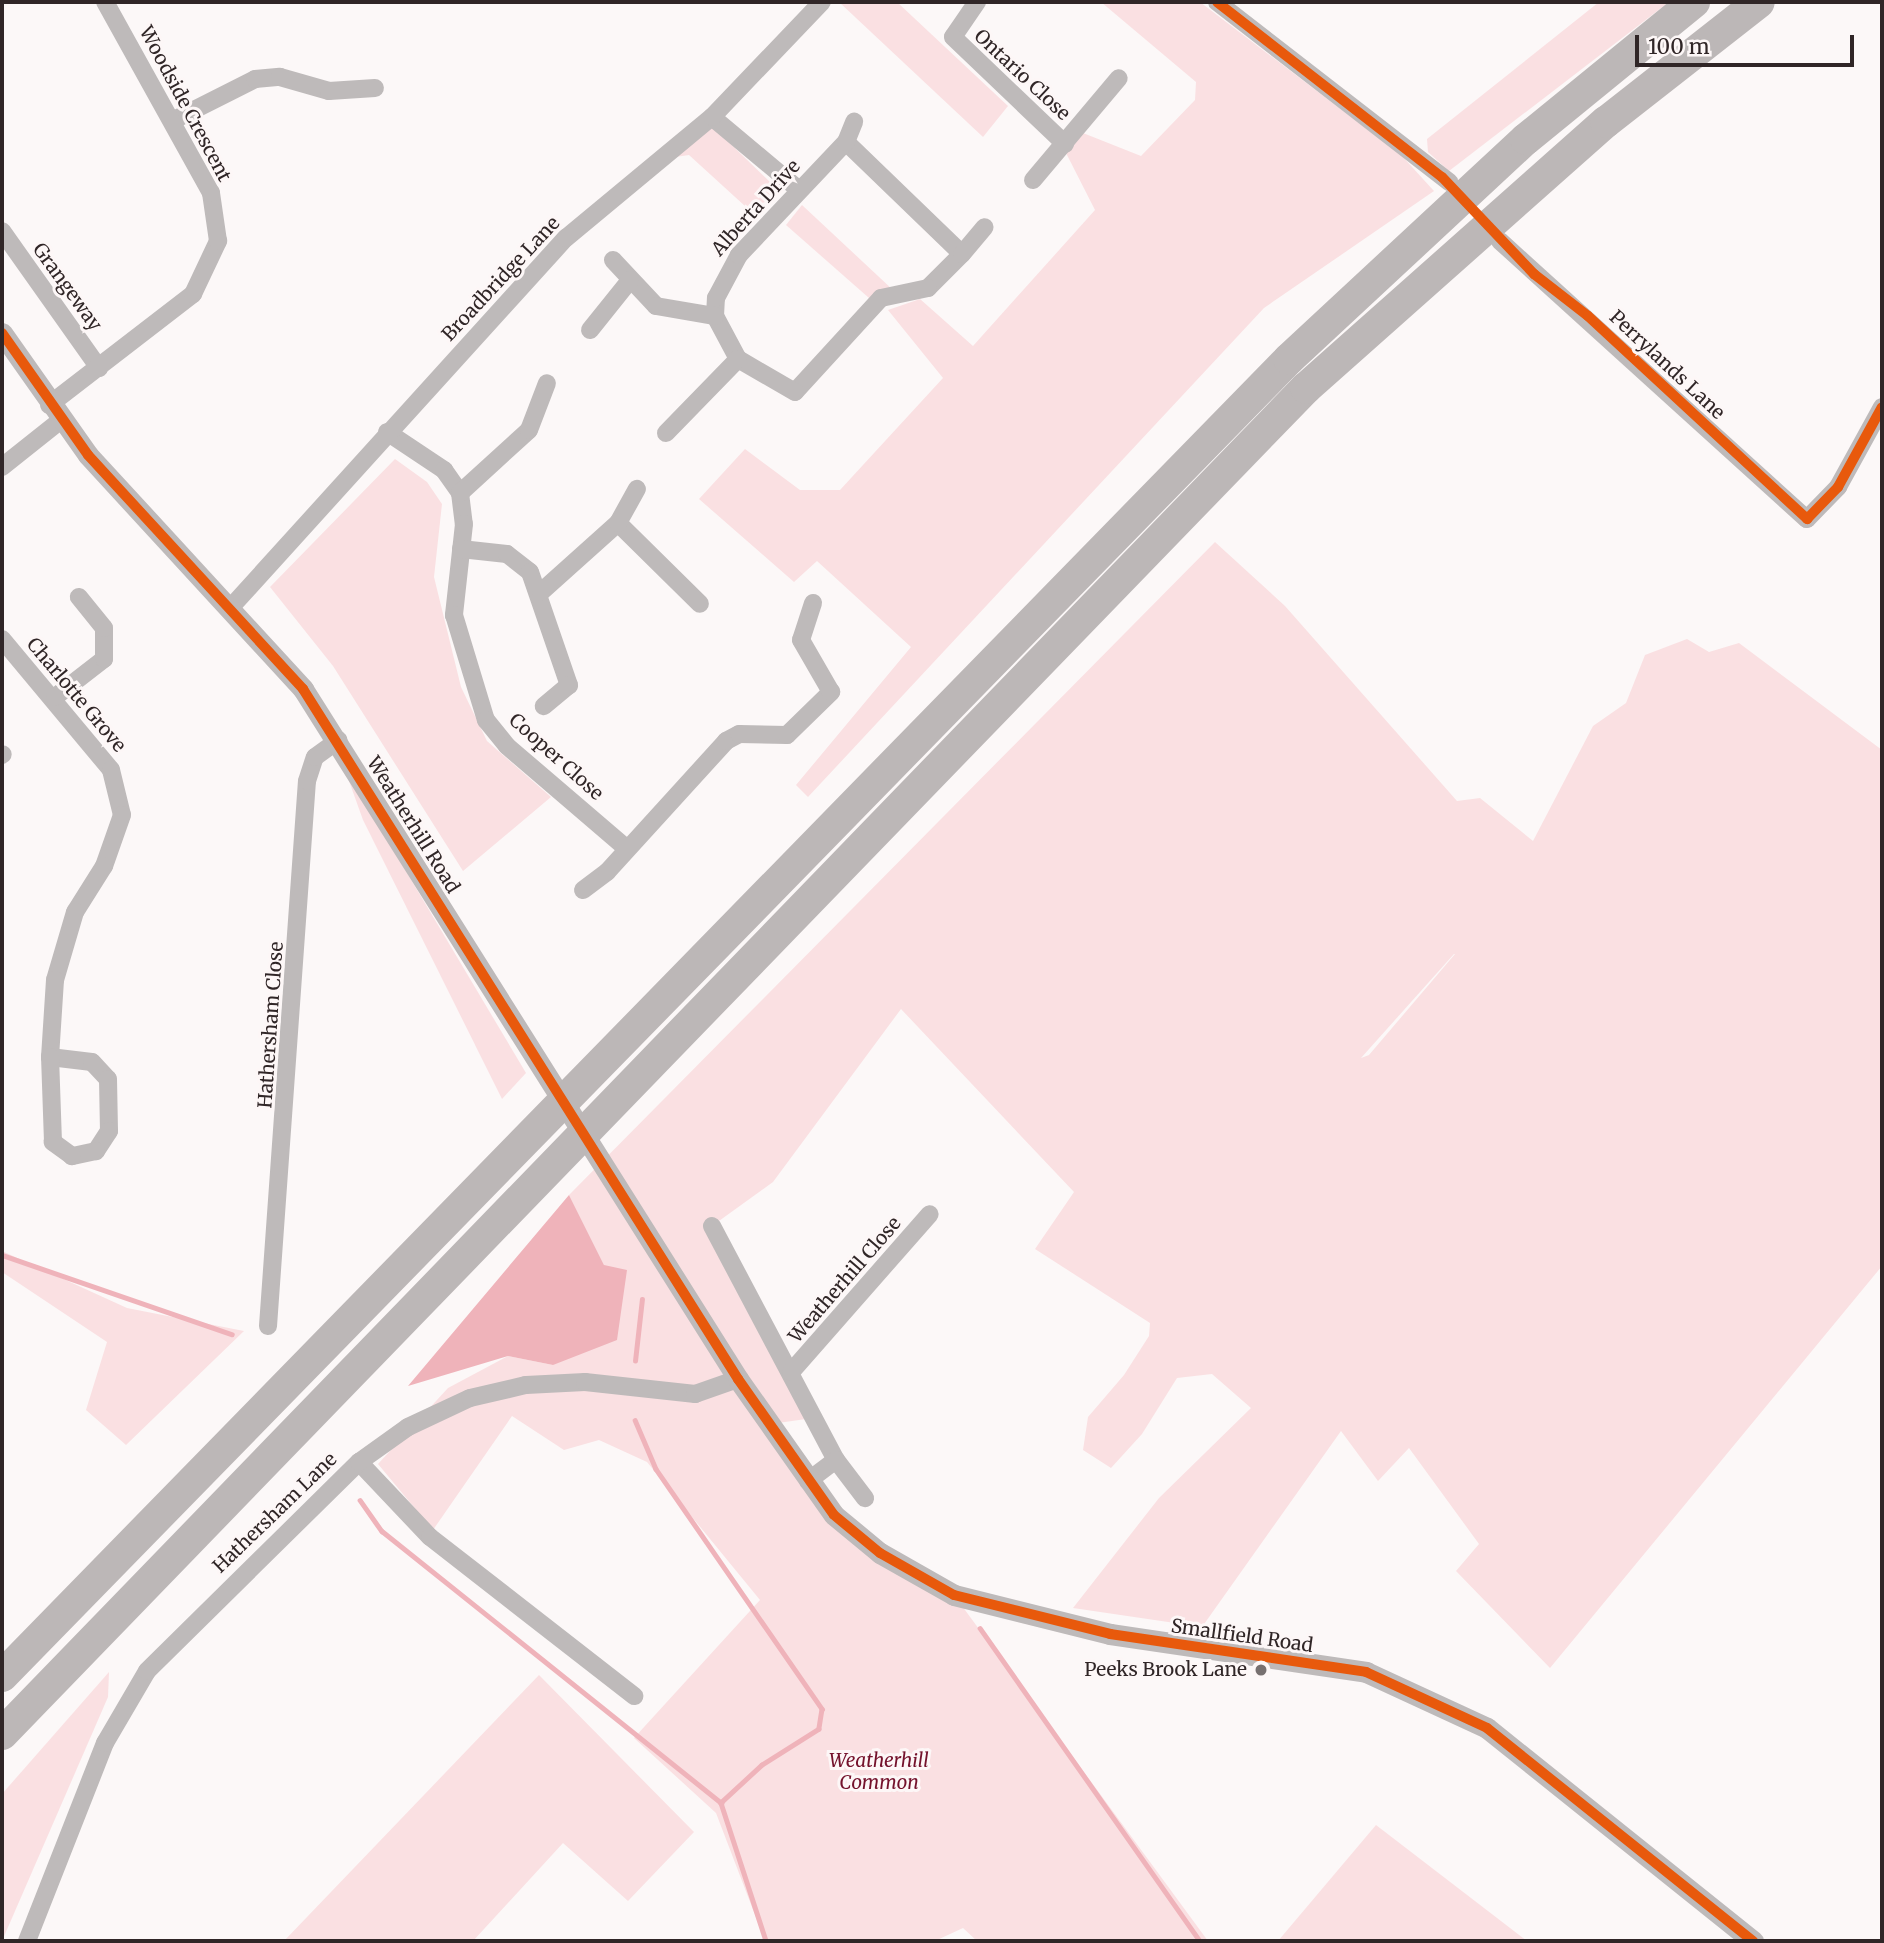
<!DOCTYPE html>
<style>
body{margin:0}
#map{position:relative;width:1884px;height:1943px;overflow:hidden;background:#fcf8f8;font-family:Merriweather,serif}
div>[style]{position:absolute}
.green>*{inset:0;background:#fae0e2}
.water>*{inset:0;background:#efb3ba}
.stream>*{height:4.5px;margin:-2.25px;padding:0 2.25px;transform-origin:2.25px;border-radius:2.25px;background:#efb3ba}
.minor>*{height:18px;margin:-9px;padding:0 9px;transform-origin:9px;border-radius:9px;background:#bebaba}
.tertiary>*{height:21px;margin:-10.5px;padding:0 10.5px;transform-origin:10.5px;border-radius:10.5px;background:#bebaba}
.motorway>*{height:32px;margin:-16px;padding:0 16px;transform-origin:16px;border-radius:16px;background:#bcb7b7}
.cycleway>*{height:10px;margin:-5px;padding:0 5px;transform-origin:5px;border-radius:5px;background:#e8590c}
.dots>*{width:19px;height:19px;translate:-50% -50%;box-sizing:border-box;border:4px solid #fdf7f7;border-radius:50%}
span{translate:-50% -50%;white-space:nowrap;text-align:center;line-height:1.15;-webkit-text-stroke:6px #fdf7f7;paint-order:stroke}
.street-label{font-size:19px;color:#302627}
.poi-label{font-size:19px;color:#302627}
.right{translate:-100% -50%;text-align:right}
.park-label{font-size:19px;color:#74122c;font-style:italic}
.frame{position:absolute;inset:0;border:4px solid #302627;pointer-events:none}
.scale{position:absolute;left:1635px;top:35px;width:219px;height:32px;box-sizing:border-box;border:4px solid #302627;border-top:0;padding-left:9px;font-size:21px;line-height:24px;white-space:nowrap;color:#302627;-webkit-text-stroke:5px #fdf7f7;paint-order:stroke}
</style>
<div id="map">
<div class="green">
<i style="clip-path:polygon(839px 2px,897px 2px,1008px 106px,983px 137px)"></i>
<i style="clip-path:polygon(1101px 2px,1200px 2px,1402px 156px,1434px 191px,1264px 308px,808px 797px,796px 785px,911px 647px,817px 561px,794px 582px,699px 499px,745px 449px,800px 490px,840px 490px,943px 378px,888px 310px,920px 299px,973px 346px,1095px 210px,1066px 153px,1083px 133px,1141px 156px,1195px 100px,1196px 82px)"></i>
<i style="clip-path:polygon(1599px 2px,1669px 2px,1449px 171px,1428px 152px,1427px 139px)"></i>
<i style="clip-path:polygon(711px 125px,771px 183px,775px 196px,757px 217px,689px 155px,662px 159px)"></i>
<i style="clip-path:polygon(802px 205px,893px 290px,869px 298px,786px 225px)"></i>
<i style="clip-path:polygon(395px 459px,427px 482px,442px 504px,434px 577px,461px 687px,487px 741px,551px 797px,463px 871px,333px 666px,270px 587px)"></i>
<i style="clip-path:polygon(evenodd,1215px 542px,1285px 606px,1457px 801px,1480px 798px,1533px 841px,1593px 726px,1626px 703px,1645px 655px,1687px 639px,1709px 652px,1739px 643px,1882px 750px,1882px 1266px,1550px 1668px,1456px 1571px,1479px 1544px,1409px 1448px,1378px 1481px,1341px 1431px,1202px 1627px,1073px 1608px,1159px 1498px,1251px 1408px,1212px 1374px,1177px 1378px,1142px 1434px,1111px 1468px,1083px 1450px,1088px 1417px,1124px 1375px,1149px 1336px,1150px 1323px,1035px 1249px,1074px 1192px,901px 1009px,773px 1182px,712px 1226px,813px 1418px,771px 1424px,835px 1515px,954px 1595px,1208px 1941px,977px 1941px,963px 1928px,935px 1941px,765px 1941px,716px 1813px,634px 1738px,760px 1600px,647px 1462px,599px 1440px,564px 1450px,512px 1416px,433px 1530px,378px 1464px,448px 1388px,508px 1356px,553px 1365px,604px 1265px,569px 1195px,1215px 542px,1455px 954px,1369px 1055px,1361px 1058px,1454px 954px,1455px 954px)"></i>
<i style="clip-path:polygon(344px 767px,526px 1073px,502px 1099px,363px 820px)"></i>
<i style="clip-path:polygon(2px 1251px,127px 1308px,244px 1331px,126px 1445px,86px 1410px,107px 1342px,2px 1272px)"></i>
<i style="clip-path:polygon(109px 1672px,108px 1697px,2px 1941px,2px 1794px)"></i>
<i style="clip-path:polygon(539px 1675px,694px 1832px,628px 1901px,563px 1843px,473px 1941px,284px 1941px)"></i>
<i style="clip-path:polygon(1376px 1825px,1527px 1941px,1278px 1941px)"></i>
</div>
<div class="water">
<i style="clip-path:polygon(569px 1195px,604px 1265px,627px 1270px,617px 1340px,553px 1365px,508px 1356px,408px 1386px)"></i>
</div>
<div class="stream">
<i style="left:2px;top:1255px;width:243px;rotate:19deg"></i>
<i style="left:635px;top:1361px;width:62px;rotate:-83.6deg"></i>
<i style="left:635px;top:1420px;width:53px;rotate:66.8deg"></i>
<i style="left:656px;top:1469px;width:292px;rotate:55.3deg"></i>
<i style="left:822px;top:1709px;width:20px;rotate:99deg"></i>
<i style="left:819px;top:1729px;width:67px;rotate:147.7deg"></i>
<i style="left:762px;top:1765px;width:56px;rotate:137.2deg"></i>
<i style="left:360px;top:1500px;width:38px;rotate:55deg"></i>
<i style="left:382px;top:1531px;width:435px;rotate:38.7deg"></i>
<i style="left:721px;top:1803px;width:145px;rotate:71.9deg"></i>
<i style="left:980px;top:1628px;width:383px;rotate:54.9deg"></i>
</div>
<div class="minor">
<i style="left:977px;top:2px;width:42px;rotate:124.4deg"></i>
<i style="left:953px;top:37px;width:155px;rotate:43.7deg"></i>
<i style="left:1217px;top:2px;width:294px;rotate:37.8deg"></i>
<i style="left:712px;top:117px;width:112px;rotate:39.9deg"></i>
<i style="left:174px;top:120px;width:91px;rotate:-26.8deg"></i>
<i style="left:255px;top:79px;width:25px;rotate:-5deg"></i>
<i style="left:280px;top:77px;width:51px;rotate:15.9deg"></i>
<i style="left:329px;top:91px;width:46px;rotate:-3.7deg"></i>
<i style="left:846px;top:142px;width:161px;rotate:44deg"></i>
<i style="left:962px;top:254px;width:48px;rotate:135deg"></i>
<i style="left:928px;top:288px;width:48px;rotate:168deg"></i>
<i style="left:881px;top:298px;width:127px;rotate:132.5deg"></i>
<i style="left:795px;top:392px;width:66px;rotate:-149.9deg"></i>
<i style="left:738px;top:359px;width:49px;rotate:-118.1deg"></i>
<i style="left:715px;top:316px;width:18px;rotate:-87deg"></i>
<i style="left:716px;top:298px;width:49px;rotate:-61.9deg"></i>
<i style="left:739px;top:255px;width:156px;rotate:-46.6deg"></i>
<i style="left:846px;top:142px;width:22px;rotate:-68deg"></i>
<i style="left:1033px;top:180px;width:133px;rotate:-49.9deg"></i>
<i style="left:2px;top:231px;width:168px;rotate:54.7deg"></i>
<i style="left:1500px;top:241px;width:414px;rotate:42.2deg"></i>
<i style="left:1807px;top:519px;width:45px;rotate:-45.9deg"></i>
<i style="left:1838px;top:487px;width:91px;rotate:-61.2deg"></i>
<i style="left:962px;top:254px;width:35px;rotate:-50deg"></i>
<i style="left:613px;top:260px;width:63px;rotate:46.9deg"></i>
<i style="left:656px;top:306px;width:60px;rotate:9.6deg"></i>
<i style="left:590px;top:330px;width:64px;rotate:-51.3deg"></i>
<i style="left:49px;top:405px;width:182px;rotate:-37.6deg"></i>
<i style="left:193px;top:294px;width:59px;rotate:-64.7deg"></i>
<i style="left:218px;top:241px;width:49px;rotate:-98.3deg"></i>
<i style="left:211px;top:193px;width:218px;rotate:-119deg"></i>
<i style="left:387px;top:432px;width:69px;rotate:33.7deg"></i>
<i style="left:444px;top:470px;width:28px;rotate:55deg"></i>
<i style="left:460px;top:493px;width:31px;rotate:83deg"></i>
<i style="left:464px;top:524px;width:92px;rotate:96.3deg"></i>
<i style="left:454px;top:615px;width:110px;rotate:73.1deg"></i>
<i style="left:486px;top:720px;width:33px;rotate:51deg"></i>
<i style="left:507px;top:746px;width:157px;rotate:40.6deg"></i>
<i style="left:666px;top:433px;width:103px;rotate:-45.8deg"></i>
<i style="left:2px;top:467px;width:75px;rotate:-38.5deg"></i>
<i style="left:460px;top:493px;width:93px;rotate:-42.4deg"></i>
<i style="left:529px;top:430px;width:50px;rotate:-69deg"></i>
<i style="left:618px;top:523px;width:115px;rotate:44.6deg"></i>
<i style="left:461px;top:549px;width:46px;rotate:6.2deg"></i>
<i style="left:507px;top:554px;width:29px;rotate:38deg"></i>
<i style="left:530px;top:572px;width:120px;rotate:71deg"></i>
<i style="left:569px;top:685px;width:33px;rotate:140deg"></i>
<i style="left:541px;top:592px;width:103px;rotate:-41.9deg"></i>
<i style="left:618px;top:523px;width:39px;rotate:-61deg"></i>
<i style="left:232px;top:606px;width:497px;rotate:-47.8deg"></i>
<i style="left:566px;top:238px;width:190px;rotate:-39.7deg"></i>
<i style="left:712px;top:117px;width:159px;rotate:-46.3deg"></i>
<i style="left:2px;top:639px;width:170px;rotate:50.2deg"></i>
<i style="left:111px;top:770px;width:46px;rotate:76.3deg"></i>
<i style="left:122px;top:815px;width:54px;rotate:109.4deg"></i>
<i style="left:104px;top:866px;width:54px;rotate:122.2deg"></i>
<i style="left:75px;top:912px;width:71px;rotate:106.4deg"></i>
<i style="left:55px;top:980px;width:77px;rotate:93.7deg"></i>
<i style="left:55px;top:697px;width:62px;rotate:-37.8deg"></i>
<i style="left:104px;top:659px;width:31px;rotate:-90deg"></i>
<i style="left:104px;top:628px;width:40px;rotate:-129deg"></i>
<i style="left:2px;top:755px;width:1px;rotate:-45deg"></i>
<i style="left:583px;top:890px;width:30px;rotate:-37deg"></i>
<i style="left:607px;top:872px;width:177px;rotate:-47.7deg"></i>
<i style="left:726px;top:741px;width:15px;rotate:-28deg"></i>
<i style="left:739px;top:734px;width:48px;rotate:1.2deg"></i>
<i style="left:787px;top:735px;width:62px;rotate:-44.3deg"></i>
<i style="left:831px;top:692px;width:60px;rotate:-120deg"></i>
<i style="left:801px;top:640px;width:39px;rotate:-72deg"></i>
<i style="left:50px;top:1057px;width:42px;rotate:6.8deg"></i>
<i style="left:92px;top:1062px;width:23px;rotate:47deg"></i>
<i style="left:108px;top:1079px;width:52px;rotate:88.9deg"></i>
<i style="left:109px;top:1131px;width:24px;rotate:123deg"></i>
<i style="left:96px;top:1151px;width:25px;rotate:168deg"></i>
<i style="left:72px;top:1156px;width:24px;rotate:-144deg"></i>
<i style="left:53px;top:1142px;width:85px;rotate:-92deg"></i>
<i style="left:712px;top:1226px;width:265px;rotate:62.1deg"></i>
<i style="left:836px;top:1460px;width:48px;rotate:52.7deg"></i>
<i style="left:268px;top:1326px;width:546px;rotate:-85.91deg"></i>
<i style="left:307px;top:781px;width:25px;rotate:-72deg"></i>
<i style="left:315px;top:757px;width:29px;rotate:-36deg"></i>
<i style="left:791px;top:1372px;width:210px;rotate:-48.7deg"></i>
<i style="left:359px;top:1462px;width:103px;rotate:46.6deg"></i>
<i style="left:430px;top:1537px;width:259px;rotate:37.9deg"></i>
<i style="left:808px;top:1481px;width:35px;rotate:-37deg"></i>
<i style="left:27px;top:1941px;width:213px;rotate:-68.5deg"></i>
<i style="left:105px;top:1743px;width:83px;rotate:-59.7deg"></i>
<i style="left:147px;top:1671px;width:298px;rotate:-44.6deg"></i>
<i style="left:359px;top:1462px;width:60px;rotate:-35.5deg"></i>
<i style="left:408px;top:1427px;width:68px;rotate:-25.1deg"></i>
<i style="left:470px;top:1398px;width:57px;rotate:-13.1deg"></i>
<i style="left:526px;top:1385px;width:59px;rotate:-2.9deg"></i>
<i style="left:585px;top:1382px;width:111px;rotate:6.2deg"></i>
<i style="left:695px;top:1394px;width:46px;rotate:-19.2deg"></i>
</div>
<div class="tertiary">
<i style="left:2px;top:333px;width:149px;rotate:54.8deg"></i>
<i style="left:88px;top:455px;width:318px;rotate:47.4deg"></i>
<i style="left:303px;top:689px;width:816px;rotate:57.77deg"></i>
<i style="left:738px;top:1379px;width:166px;rotate:54.8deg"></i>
<i style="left:834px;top:1515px;width:60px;rotate:39.6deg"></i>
<i style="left:880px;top:1553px;width:85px;rotate:29.6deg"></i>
<i style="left:954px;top:1595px;width:161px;rotate:14deg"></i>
<i style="left:1110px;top:1634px;width:259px;rotate:8.4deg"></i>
<i style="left:1366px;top:1672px;width:133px;rotate:24.8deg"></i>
<i style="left:1487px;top:1728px;width:341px;rotate:38.7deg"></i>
</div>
<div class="motorway">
<i style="left:2px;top:1676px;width:1841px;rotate:-45.66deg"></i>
<i style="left:1289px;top:359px;width:323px;rotate:-42.9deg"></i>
<i style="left:1526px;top:139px;width:217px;rotate:-39.2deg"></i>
<i style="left:2px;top:1734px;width:1874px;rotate:-45.91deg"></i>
<i style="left:1306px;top:388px;width:401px;rotate:-41.6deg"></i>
<i style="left:1606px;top:122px;width:194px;rotate:-38.1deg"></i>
</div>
<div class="cycleway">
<i style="left:1217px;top:2px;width:285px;rotate:37.9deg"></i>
<i style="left:1442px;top:177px;width:134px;rotate:46.5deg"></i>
<i style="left:1534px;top:274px;width:68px;rotate:37.9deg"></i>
<i style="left:1588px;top:316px;width:299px;rotate:42.8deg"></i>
<i style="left:1807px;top:519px;width:45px;rotate:-45.9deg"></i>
<i style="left:1838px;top:487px;width:91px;rotate:-61.2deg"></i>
<i style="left:2px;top:333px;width:149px;rotate:54.8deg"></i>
<i style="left:88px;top:455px;width:318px;rotate:47.4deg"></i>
<i style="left:303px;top:689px;width:816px;rotate:57.77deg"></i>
<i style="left:738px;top:1379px;width:166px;rotate:54.8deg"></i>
<i style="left:834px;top:1515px;width:60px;rotate:39.6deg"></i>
<i style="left:880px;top:1553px;width:85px;rotate:29.6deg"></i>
<i style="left:954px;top:1595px;width:161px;rotate:14deg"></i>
<i style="left:1110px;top:1634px;width:259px;rotate:8.4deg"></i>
<i style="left:1366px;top:1672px;width:133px;rotate:24.8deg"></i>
<i style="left:1487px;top:1728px;width:341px;rotate:38.7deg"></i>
</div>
<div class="dots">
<i style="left:1261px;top:1670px;background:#777070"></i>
</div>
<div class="street-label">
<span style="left:1022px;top:75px;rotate:43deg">Ontario Close</span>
<span style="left:185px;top:104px;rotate:62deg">Woodside Crescent</span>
<span style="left:756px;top:208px;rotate:-48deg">Alberta Drive</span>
<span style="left:501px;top:279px;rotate:-47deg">Broadbridge Lane</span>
<span style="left:67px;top:287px;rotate:54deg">Grangeway</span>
<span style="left:1667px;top:365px;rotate:43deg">Perrylands Lane</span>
<span style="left:76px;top:695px;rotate:50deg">Charlotte Grove</span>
<span style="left:556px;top:757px;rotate:42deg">Cooper Close</span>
<span style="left:413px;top:825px;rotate:58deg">Weatherhill Road</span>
<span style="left:271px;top:1025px;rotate:-86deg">Hathersham Close</span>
<span style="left:845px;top:1280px;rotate:-49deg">Weatherhill Close</span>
<span style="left:275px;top:1513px;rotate:-44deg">Hathersham Lane</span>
<span style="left:1242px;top:1636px;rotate:8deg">Smallfield Road</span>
</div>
<div class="poi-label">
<span class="right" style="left:1247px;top:1670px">Peeks Brook Lane</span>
</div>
<div class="park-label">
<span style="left:879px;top:1772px">Weatherhill<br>Common</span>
</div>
<div class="frame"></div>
<div class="scale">100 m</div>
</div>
